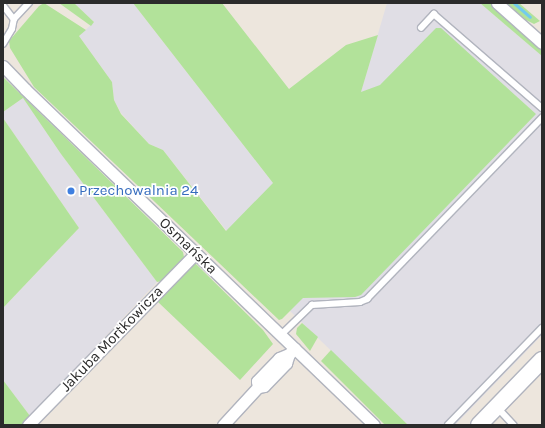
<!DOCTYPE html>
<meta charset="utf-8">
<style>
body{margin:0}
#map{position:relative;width:545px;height:428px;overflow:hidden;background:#ede6dd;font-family:Karla,sans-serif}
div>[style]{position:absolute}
.industrial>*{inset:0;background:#e0dee5}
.green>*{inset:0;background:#b2e29a}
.stream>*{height:3px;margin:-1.5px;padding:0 1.5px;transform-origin:1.5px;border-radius:1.5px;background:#72cbed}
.roads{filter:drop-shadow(1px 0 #b1b4be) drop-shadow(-1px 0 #b1b4be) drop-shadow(0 1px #b1b4be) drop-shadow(0 -1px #b1b4be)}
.lane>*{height:5.5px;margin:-2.75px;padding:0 2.75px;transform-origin:2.75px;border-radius:2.75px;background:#fff}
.street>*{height:11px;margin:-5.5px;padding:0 5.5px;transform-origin:5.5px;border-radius:5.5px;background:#fff}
.secondary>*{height:16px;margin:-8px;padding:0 8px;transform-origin:8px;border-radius:8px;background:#fff}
.dots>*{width:11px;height:11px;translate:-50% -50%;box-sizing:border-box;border:2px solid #fff;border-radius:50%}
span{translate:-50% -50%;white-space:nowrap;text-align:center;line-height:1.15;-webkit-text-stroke:3.5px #fff;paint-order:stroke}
.shop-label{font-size:15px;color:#366cbe}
.left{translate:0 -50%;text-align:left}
.street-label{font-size:15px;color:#2b2b2b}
.frame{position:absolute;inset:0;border:4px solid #2b2b2b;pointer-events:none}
</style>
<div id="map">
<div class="industrial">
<i style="clip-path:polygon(74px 3px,133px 3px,273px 183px,361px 92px,387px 3px,480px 3px,542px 56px,542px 335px,455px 425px,408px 425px,290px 311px,163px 150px,149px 144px,121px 113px,114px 100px,112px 82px,79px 36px,94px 22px)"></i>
<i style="clip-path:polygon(23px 98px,61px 154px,157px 282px,30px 416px,3px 380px,3px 308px,79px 228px,3px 118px,3px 112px)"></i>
</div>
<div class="green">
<i style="clip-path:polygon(44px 3px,86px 30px,79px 36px,112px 82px,114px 100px,121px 114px,149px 144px,163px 150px,226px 231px,273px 183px,133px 3px,222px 3px,289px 89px,346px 45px,378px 35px,361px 92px,380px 85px,436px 28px,441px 28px,536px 114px,361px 295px,355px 297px,303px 298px,282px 319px,279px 320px,34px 87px,10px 48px,9px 41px,39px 6px)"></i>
<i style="clip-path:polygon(59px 3px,74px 3px,94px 22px,91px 26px)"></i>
<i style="clip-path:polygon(480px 3px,490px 3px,542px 51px,542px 56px)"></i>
<i style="clip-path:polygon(505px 3px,519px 3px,540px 21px,534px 24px,526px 20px)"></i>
<i style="clip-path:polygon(3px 77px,183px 252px,184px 257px,181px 261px,162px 281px,157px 282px,61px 154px,23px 98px,3px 112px)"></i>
<i style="clip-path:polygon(3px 118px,79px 228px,3px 308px)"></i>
<i style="clip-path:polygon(193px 264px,196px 264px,263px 330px,273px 344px,240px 380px,158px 302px,168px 290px,166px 289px)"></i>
<i style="clip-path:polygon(302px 323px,318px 337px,310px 351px,296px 334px,297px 328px)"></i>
<i style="clip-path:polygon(331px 350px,408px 425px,385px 425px,321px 361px)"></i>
<i style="clip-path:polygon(3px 380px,30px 416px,22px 425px,3px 425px)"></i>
</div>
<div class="stream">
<i style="left:514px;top:3px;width:21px;rotate:41deg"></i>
</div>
<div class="roads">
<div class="lane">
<i style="left:3px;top:5px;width:18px;rotate:52deg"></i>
<i style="left:421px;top:28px;width:19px;rotate:-47deg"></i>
<i style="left:434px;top:14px;width:143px;rotate:41deg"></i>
<i style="left:3px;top:44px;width:17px;rotate:-59deg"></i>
<i style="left:12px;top:29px;width:10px;rotate:-79deg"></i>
<i style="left:14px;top:19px;width:22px;rotate:-47deg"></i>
<i style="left:281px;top:335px;width:43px;rotate:-44.1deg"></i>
<i style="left:312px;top:305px;width:48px;rotate:-3.6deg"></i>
<i style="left:360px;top:302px;width:8px;rotate:-23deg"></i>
<i style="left:367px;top:299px;width:252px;rotate:-46deg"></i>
<i style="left:498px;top:408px;width:23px;rotate:47deg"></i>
<i style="left:448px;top:425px;width:135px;rotate:-45.9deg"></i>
</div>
<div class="street">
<i style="left:497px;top:3px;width:60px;rotate:41.6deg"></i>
<i style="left:3px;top:66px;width:32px;rotate:46deg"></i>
<i style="left:25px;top:89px;width:484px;rotate:43.9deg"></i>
<i style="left:258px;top:387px;width:6px;rotate:-99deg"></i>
<i style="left:257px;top:381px;width:32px;rotate:-46deg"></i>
<i style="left:279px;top:358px;width:11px;rotate:-22deg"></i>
<i style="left:28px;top:425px;width:240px;rotate:-45.7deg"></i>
<i style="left:223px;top:425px;width:52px;rotate:-47.4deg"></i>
<i style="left:258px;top:387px;width:6px;rotate:-9deg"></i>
<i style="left:264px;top:386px;width:32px;rotate:-46deg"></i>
<i style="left:286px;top:363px;width:9px;rotate:-72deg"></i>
<i style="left:289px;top:354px;width:8px;rotate:-45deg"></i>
</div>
<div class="secondary">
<i style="left:479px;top:425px;width:91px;rotate:-45.9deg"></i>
</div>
</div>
<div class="dots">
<i style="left:71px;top:191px;background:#3f7fe0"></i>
</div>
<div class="shop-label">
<span class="left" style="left:79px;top:191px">Przechowalnia 24</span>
</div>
<div class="street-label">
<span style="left:188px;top:246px;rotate:44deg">Osmańska</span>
<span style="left:112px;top:339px;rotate:-46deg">Jakuba Mortkowicza</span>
</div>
<div class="frame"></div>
</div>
